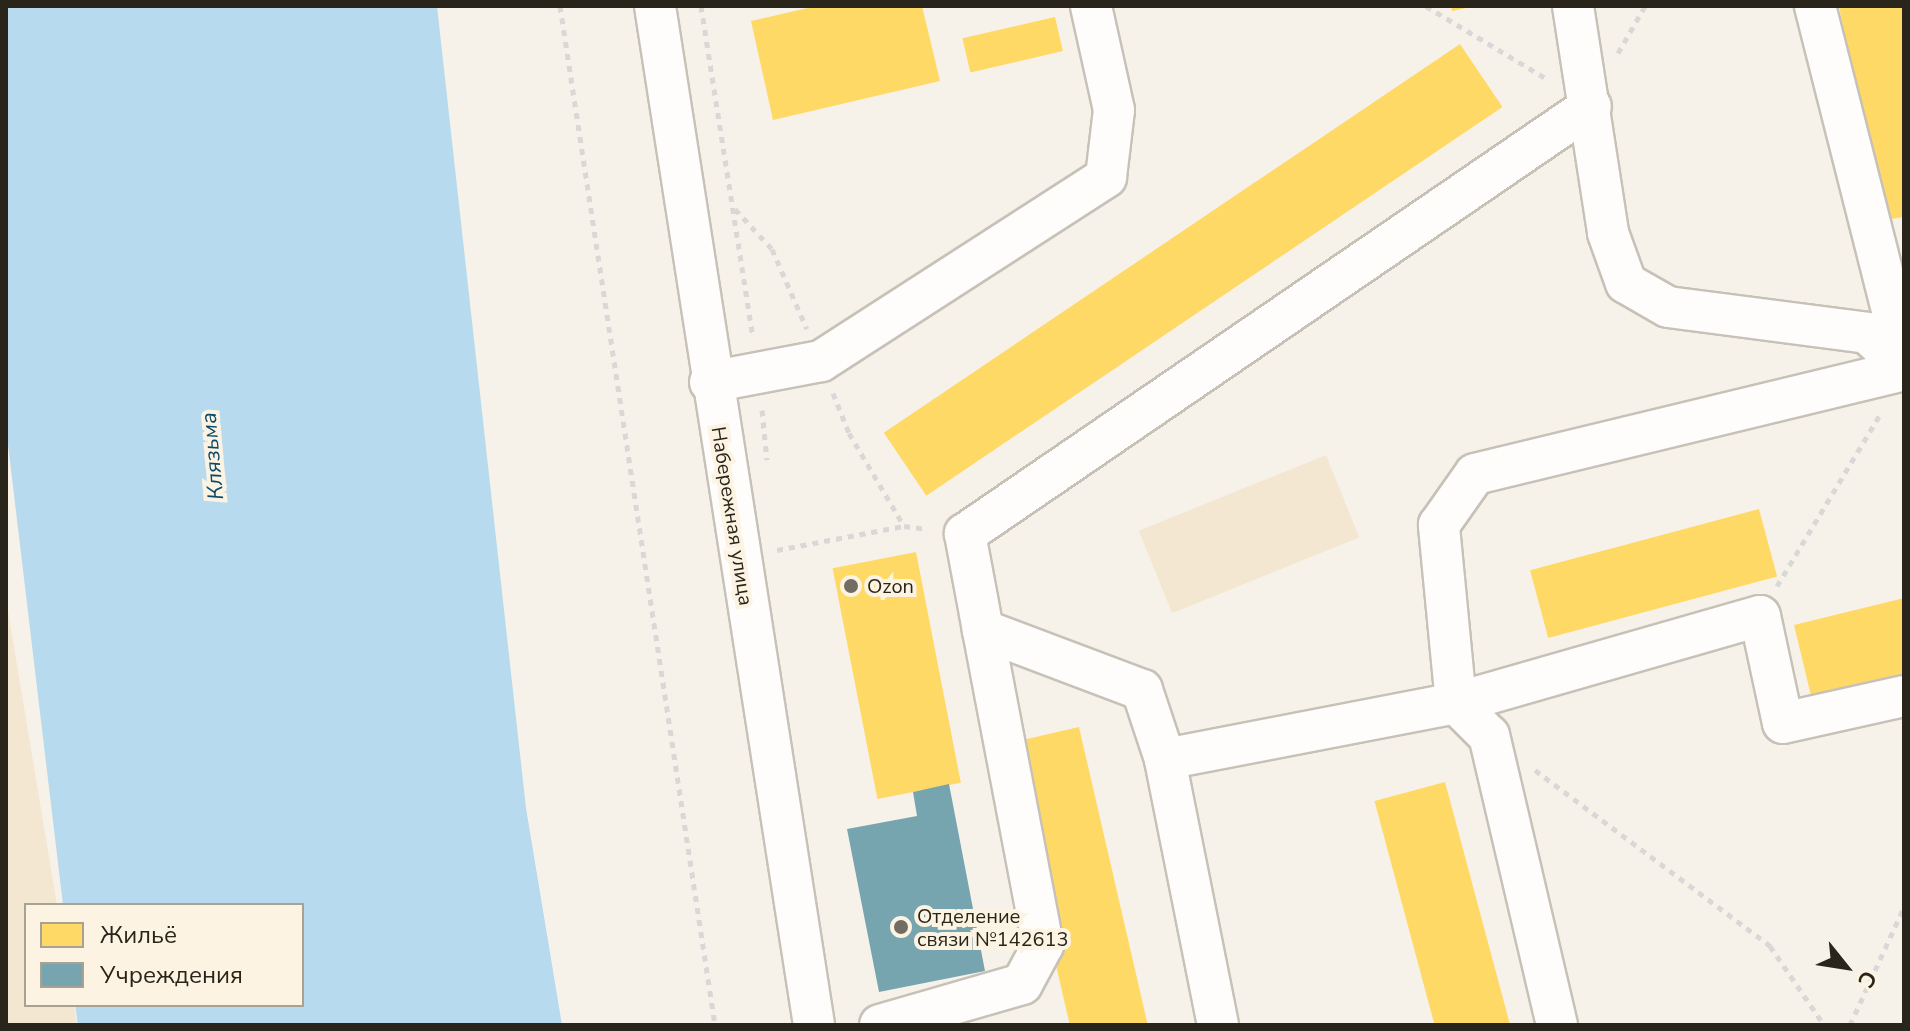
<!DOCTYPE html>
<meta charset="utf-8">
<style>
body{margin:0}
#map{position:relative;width:1910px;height:1031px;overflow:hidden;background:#f7f2e9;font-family:"Nunito Sans",sans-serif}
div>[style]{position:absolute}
.green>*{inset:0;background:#f4e7d1;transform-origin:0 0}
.water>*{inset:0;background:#b7daee}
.homes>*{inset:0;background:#ffd966;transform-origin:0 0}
.public>*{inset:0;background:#76a5af}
.path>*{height:5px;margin-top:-2.5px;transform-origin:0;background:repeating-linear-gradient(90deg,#dad8d6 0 6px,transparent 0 12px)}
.roads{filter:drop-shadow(2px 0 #c7c1b8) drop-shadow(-2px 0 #c7c1b8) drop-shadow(0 2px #c7c1b8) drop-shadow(0 -2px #c7c1b8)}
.minor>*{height:40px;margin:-20px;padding:0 20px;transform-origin:20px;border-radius:20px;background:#fefdfc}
.dots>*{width:22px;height:22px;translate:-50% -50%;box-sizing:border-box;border:4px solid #fdf3e3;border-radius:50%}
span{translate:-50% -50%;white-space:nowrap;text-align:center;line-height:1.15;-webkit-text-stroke:8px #fdf3e3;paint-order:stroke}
.street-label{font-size:20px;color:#2a251a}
.poi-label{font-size:20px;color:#2a251a}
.left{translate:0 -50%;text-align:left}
.water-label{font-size:22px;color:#0a4b6b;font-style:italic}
.frame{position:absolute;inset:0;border:8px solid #2a251a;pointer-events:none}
.legend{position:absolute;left:24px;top:903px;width:280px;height:104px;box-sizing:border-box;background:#fdf3e3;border:2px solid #a9a193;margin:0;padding:10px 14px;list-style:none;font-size:24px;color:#2a251a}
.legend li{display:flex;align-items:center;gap:16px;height:40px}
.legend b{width:40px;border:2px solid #a9a193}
.north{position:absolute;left:1806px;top:927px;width:80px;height:80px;-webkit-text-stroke:6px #fdf3e3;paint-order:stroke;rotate:120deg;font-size:22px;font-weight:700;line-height:32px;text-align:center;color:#2a251a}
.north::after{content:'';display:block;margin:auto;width:28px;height:36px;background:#2a251a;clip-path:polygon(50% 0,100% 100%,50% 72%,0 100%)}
</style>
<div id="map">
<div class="green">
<i style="left:1326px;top:455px;width:89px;height:202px;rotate:68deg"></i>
<i style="clip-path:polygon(6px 599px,57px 905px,26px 905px,26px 1005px,74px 1005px,77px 1025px,6px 1025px)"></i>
</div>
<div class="water">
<i style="clip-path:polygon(6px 6px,437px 6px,526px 808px,562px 1025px,78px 1025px,75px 1005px,302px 1005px,302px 905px,63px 905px,6px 428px)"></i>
</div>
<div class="homes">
<i style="clip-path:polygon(816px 6px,922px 6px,940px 81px,773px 120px,751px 21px)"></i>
<i style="clip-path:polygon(1451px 6px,1470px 6px,1471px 7px,1452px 11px)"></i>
<i style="clip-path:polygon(1839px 6px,1904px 6px,1904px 217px,1879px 221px)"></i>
<i style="left:1055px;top:17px;width:35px;height:95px;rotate:77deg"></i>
<i style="left:1460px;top:44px;width:76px;height:695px;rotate:56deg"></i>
<i style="left:1759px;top:509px;width:70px;height:237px;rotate:75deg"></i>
<i style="left:916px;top:552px;width:235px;height:85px;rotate:79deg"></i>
<i style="clip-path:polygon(1904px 598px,1904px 677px,1812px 700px,1794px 625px)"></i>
<i style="left:1079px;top:727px;width:306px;height:76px;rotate:77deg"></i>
<i style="left:1445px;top:782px;width:252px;height:73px;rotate:75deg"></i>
</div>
<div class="public">
<i style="clip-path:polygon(949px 784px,985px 971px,879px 992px,847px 829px,917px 816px,913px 792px)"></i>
</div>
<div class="path">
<i style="left:560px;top:6px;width:1031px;rotate:81.35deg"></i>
<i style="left:701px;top:6px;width:335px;rotate:81.1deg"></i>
<i style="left:1426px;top:6px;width:141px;rotate:31.1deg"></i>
<i style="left:1618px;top:53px;width:54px;rotate:-60.1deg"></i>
<i style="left:735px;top:209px;width:54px;rotate:47.2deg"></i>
<i style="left:772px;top:249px;width:87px;rotate:66.4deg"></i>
<i style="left:833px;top:393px;width:43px;rotate:68.2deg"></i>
<i style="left:849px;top:433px;width:108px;rotate:59.4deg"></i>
<i style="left:762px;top:410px;width:50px;rotate:84.3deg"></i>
<i style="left:777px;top:550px;width:129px;rotate:-10.7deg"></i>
<i style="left:904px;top:526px;width:24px;rotate:7deg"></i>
<i style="left:1777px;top:586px;width:202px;rotate:-59deg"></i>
<i style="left:1535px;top:770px;width:294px;rotate:36.8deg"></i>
<i style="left:1770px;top:946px;width:96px;rotate:55.6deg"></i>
<i style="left:1850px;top:1025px;width:130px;rotate:-65.4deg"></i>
</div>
<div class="roads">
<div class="minor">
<i style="left:655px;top:6px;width:1031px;rotate:81.13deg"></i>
<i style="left:1573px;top:6px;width:230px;rotate:81.2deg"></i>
<i style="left:1608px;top:233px;width:53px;rotate:70.2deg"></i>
<i style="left:1626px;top:283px;width:48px;rotate:29.7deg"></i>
<i style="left:1668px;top:307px;width:201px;rotate:7.4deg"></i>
<i style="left:1867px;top:333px;width:50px;rotate:42.6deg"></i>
<i style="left:1815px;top:6px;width:363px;rotate:75.8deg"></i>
<i style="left:710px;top:382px;width:113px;rotate:-10.7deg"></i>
<i style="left:821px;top:361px;width:339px;rotate:-32.8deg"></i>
<i style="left:1106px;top:177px;width:67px;rotate:-83.2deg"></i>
<i style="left:1114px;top:110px;width:107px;rotate:-102.5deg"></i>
<i style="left:1165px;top:759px;width:296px;rotate:-10.9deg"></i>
<i style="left:1456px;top:703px;width:179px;rotate:-95.5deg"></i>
<i style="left:1439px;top:525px;width:62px;rotate:-54.8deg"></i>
<i style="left:1475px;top:474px;width:441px;rotate:-13.6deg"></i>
<i style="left:880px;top:1025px;width:148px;rotate:-16.1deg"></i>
<i style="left:1022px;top:984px;width:44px;rotate:-61.7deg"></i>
<i style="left:1043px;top:945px;width:321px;rotate:-100.8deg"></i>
<i style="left:1218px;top:1025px;width:271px;rotate:-101.3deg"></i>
<i style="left:1165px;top:759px;width:73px;rotate:-108.4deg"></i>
<i style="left:1142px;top:690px;width:170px;rotate:-159.3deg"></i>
<i style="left:983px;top:630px;width:98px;rotate:-100.6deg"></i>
<i style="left:965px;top:534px;width:758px;rotate:-34.36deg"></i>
<i style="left:1557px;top:1025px;width:297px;rotate:-103.2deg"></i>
<i style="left:1489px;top:736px;width:47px;rotate:-135deg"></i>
<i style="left:1456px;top:703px;width:316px;rotate:-16deg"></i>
<i style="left:1760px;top:616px;width:109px;rotate:77.9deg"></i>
<i style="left:1783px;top:723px;width:124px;rotate:-12.6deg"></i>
</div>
</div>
<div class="dots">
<i style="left:851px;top:586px;background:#726d62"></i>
<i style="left:901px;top:927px;background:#726d62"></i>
</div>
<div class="street-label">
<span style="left:732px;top:516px;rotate:81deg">Набережная улица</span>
</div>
<div class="poi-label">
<span class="left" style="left:867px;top:586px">Ozon</span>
<span class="left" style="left:917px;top:928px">Отделение<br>связи №142613</span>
</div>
<div class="water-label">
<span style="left:213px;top:456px;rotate:-95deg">Клязьма</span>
</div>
<div class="frame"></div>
<ul class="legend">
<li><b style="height:22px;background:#ffd966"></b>Жильё</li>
<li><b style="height:22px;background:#76a5af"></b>Учреждения</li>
</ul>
<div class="north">С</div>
</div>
